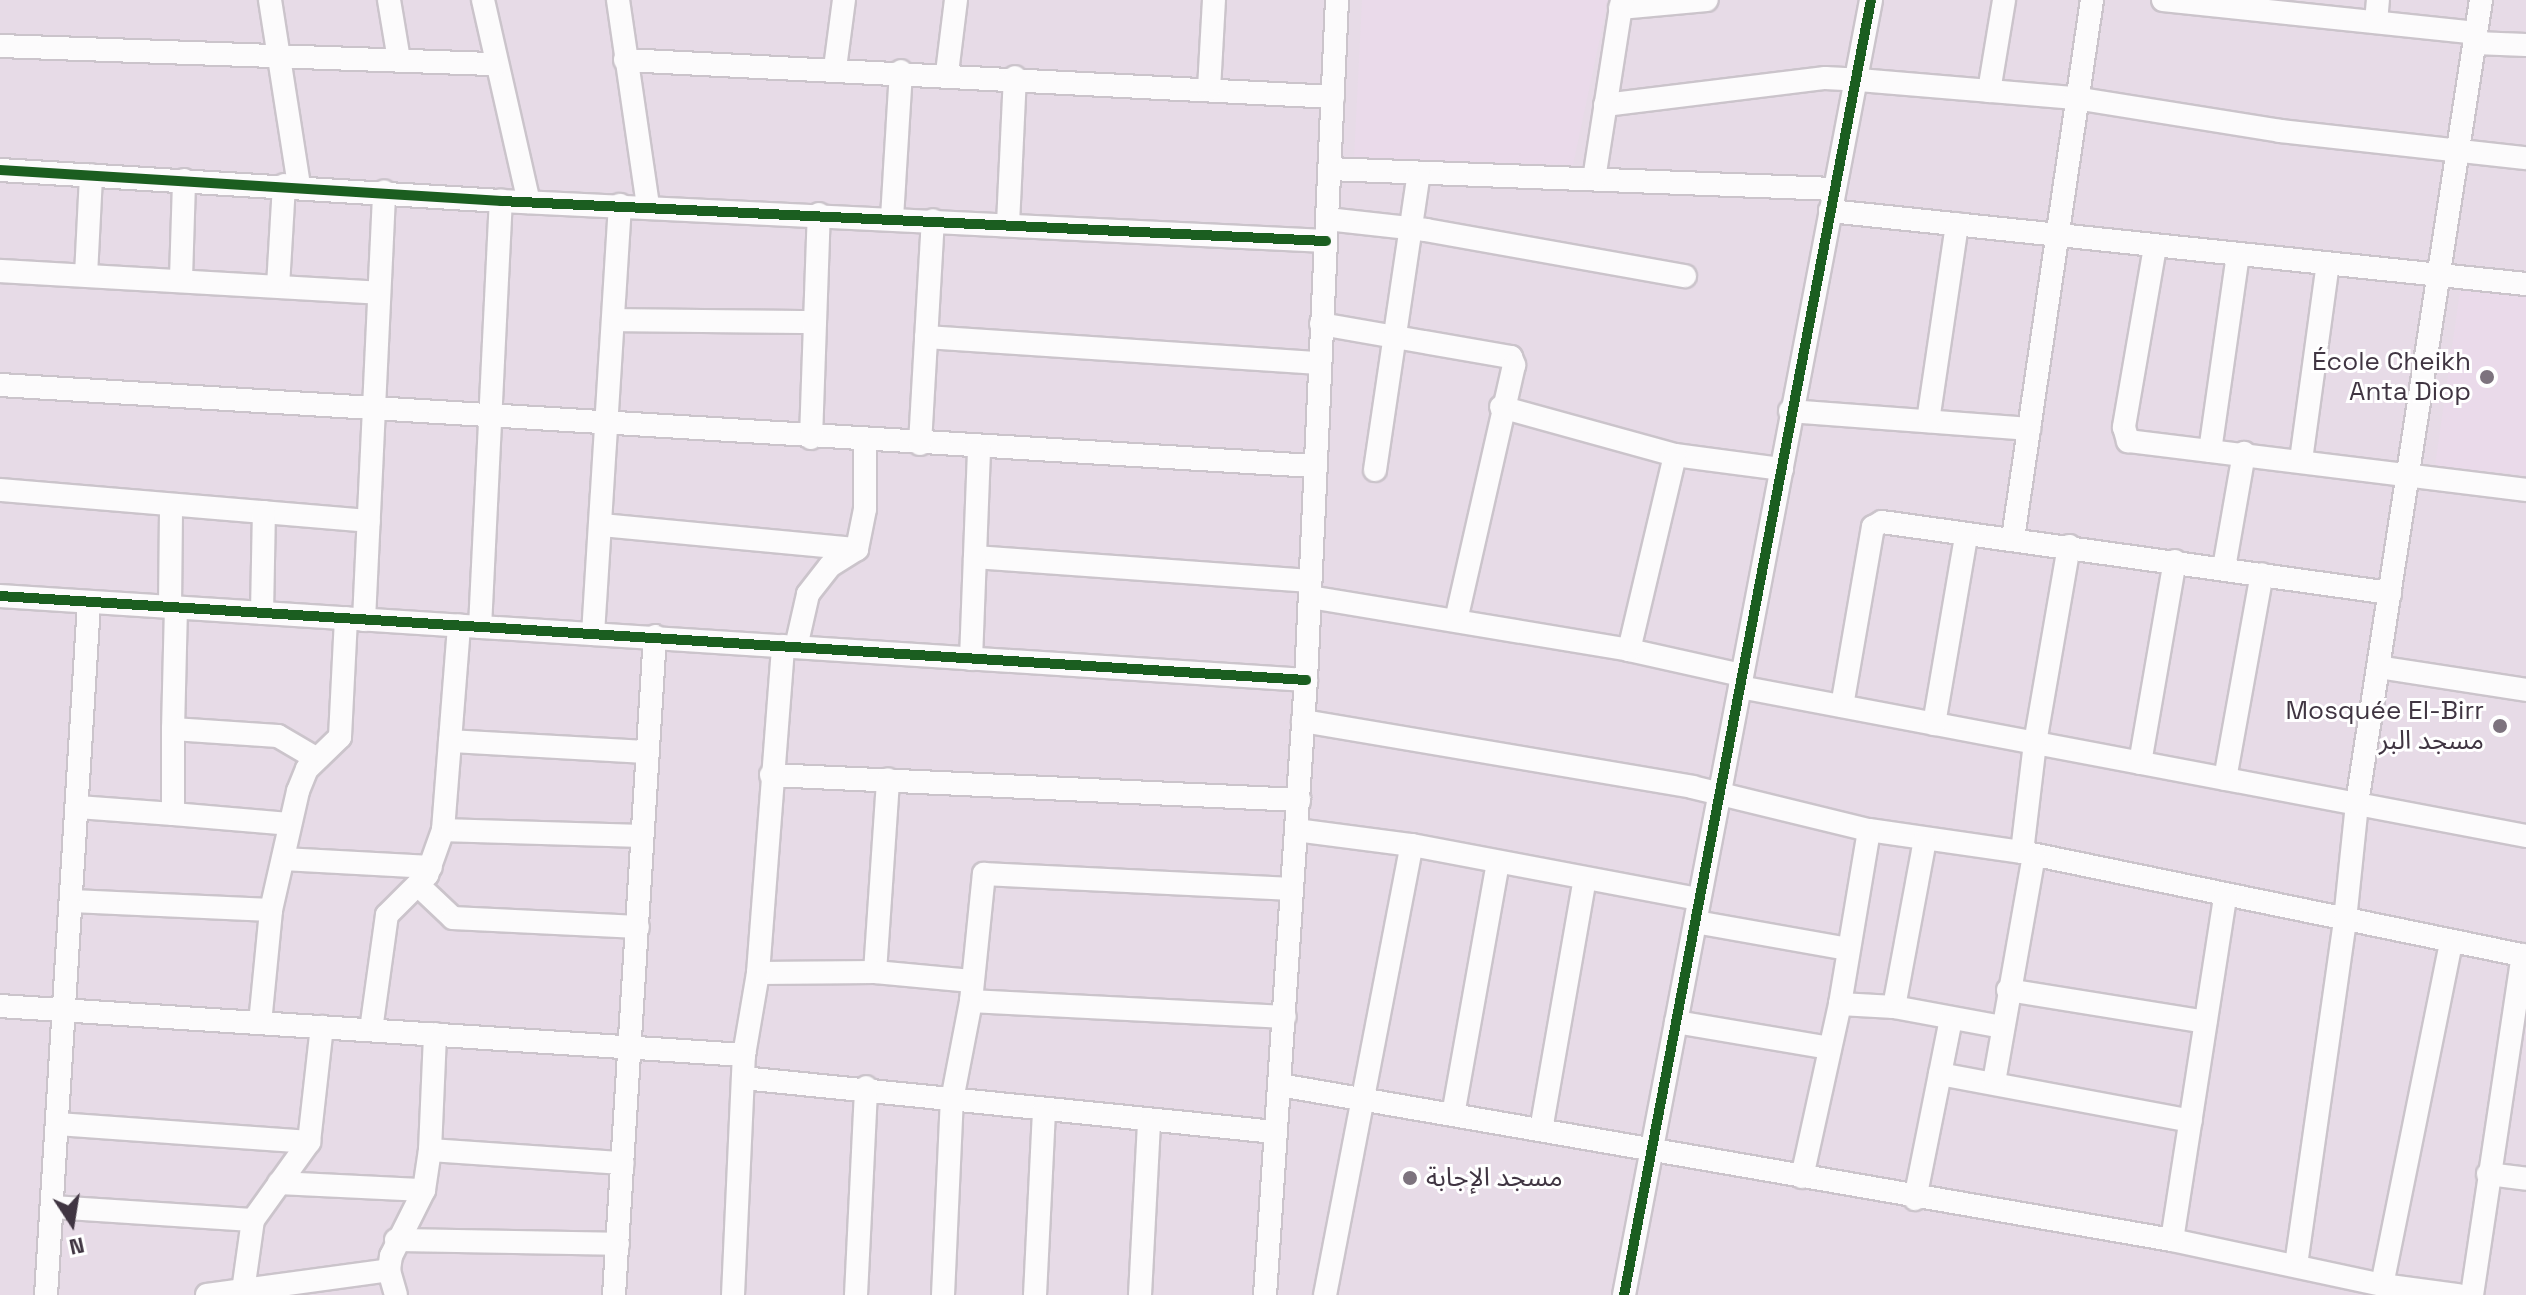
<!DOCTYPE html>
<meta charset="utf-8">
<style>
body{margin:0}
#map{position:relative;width:2526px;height:1295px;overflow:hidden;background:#ede7ed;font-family:"Space Grotesk","Noto Sans Arabic",sans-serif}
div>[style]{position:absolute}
.residential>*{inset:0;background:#e7dbe7;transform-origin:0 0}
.education>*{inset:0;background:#eadaea}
.roads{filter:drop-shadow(2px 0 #cbc4cb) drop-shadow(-2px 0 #cbc4cb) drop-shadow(0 2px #cbc4cb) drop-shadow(0 -2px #cbc4cb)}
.minor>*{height:22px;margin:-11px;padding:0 11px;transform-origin:11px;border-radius:11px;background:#fcfbfc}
.cycleway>*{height:10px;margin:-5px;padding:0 5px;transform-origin:5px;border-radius:5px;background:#1b5e20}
.dots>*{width:22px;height:22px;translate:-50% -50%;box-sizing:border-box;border:4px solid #fff;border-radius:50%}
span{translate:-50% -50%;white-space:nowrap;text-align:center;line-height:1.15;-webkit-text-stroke:6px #fff;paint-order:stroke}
.poi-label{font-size:26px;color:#403542}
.right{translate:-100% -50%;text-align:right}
.left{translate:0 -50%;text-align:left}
.north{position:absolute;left:32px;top:1183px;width:80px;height:80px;-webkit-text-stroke:6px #fff;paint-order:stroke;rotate:168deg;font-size:22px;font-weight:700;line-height:32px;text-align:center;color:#403542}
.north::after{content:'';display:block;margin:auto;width:28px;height:36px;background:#403542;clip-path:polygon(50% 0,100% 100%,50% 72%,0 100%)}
</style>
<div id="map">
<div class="residential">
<i style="left:0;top:0;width:2526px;height:1295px"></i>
</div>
<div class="education">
<i style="clip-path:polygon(1362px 0,1608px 0,1573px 165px,1354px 158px)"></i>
<i style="clip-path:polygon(2461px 284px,2526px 289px,2526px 475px,2435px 466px)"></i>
</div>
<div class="roads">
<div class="minor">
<i style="left:270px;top:0;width:188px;rotate:81.1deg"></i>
<i style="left:389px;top:0;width:61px;rotate:80.5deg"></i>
<i style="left:483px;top:0;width:207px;rotate:77.2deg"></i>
<i style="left:618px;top:0;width:208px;rotate:81.7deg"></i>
<i style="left:2163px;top:0;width:315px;rotate:6deg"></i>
<i style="left:1620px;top:8px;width:87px;rotate:-5.3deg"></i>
<i style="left:2376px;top:22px;width:22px;rotate:-85deg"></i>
<i style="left:2475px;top:43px;width:51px;rotate:2.2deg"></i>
<i style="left:0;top:46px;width:496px;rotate:2.1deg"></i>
<i style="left:625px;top:60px;width:709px;rotate:2.99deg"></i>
<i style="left:835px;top:68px;width:69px;rotate:-82.5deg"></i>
<i style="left:947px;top:73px;width:74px;rotate:-83deg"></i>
<i style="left:1209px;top:89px;width:89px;rotate:-86.8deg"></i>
<i style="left:1989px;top:91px;width:92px;rotate:-80.6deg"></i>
<i style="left:1605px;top:105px;width:222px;rotate:-7deg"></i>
<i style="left:1825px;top:78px;width:34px;rotate:3deg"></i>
<i style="left:1859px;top:80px;width:217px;rotate:4.8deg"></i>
<i style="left:2075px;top:98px;width:208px;rotate:9.1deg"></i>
<i style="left:2280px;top:131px;width:247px;rotate:6.3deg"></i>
<i style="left:1329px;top:169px;width:504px;rotate:2.27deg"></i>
<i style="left:0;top:170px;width:502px;rotate:3.54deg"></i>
<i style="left:501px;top:201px;width:826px;rotate:2.78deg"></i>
<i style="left:1594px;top:179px;width:181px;rotate:-81.1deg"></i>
<i style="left:1830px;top:211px;width:700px;rotate:5.99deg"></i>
<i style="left:892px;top:218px;width:147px;rotate:-86.5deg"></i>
<i style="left:1327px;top:219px;width:100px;rotate:6.3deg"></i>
<i style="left:1426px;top:230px;width:263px;rotate:10.1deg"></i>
<i style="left:1008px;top:224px;width:147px;rotate:-87.3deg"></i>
<i style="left:2155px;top:247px;width:183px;rotate:99.8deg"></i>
<i style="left:2124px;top:427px;width:15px;rotate:74deg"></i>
<i style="left:2128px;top:441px;width:401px;rotate:7deg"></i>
<i style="left:0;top:271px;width:377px;rotate:3.3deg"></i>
<i style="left:86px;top:275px;width:100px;rotate:-87.1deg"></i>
<i style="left:181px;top:278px;width:98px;rotate:-88.2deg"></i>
<i style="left:278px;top:286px;width:101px;rotate:-86.6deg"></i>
<i style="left:616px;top:320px;width:198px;rotate:0.6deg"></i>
<i style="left:1321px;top:324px;width:193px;rotate:9.9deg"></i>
<i style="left:1511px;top:357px;width:9px;rotate:69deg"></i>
<i style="left:1514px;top:365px;width:262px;rotate:102.8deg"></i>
<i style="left:926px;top:337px;width:394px;rotate:3.8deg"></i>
<i style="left:0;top:385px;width:1315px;rotate:3.53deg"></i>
<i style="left:1501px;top:407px;width:180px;rotate:15.4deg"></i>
<i style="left:1675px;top:455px;width:108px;rotate:7.5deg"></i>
<i style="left:1790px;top:411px;width:240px;rotate:4.3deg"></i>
<i style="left:1928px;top:421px;width:199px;rotate:-81.6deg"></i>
<i style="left:811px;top:438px;width:224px;rotate:-88deg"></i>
<i style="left:920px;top:444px;width:224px;rotate:-86.7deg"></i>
<i style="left:2210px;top:451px;width:198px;rotate:-81.9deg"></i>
<i style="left:2301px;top:460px;width:198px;rotate:-82.2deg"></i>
<i style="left:1375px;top:470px;width:300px;rotate:-81.6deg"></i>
<i style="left:0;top:490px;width:370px;rotate:4.8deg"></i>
<i style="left:602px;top:525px;width:256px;rotate:5.4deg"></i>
<i style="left:2013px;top:538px;width:544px;rotate:-81.65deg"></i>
<i style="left:975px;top:557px;width:336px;rotate:4.1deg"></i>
<i style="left:2224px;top:568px;width:117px;rotate:-80.1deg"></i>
<i style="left:0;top:596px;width:1309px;rotate:3.68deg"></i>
<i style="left:1310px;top:597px;width:323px;rotate:9.4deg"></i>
<i style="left:1629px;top:650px;width:115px;rotate:12.6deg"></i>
<i style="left:170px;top:607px;width:102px;rotate:-89.4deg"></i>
<i style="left:176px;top:607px;width:122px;rotate:91.4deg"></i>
<i style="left:173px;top:729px;width:105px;rotate:3.8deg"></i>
<i style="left:278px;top:736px;width:45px;rotate:30.5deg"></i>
<i style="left:262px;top:613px;width:101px;rotate:-88.9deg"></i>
<i style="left:364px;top:620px;width:429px;rotate:-87.3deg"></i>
<i style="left:480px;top:627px;width:427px;rotate:-87.2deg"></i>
<i style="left:593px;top:634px;width:430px;rotate:-86.4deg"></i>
<i style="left:796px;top:647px;width:54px;rotate:-77.2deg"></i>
<i style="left:808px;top:594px;width:36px;rotate:-52deg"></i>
<i style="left:830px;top:566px;width:32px;rotate:-32deg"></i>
<i style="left:857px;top:549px;width:41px;rotate:-78.7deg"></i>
<i style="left:865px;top:509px;width:68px;rotate:-90deg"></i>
<i style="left:1629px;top:650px;width:200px;rotate:-76.7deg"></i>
<i style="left:971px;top:659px;width:211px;rotate:-87.8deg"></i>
<i style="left:2378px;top:667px;width:150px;rotate:8.8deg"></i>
<i style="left:1740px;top:687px;width:800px;rotate:10.73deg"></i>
<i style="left:1842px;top:706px;width:182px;rotate:-80.2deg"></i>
<i style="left:1873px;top:527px;width:10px;rotate:-29deg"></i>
<i style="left:1882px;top:522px;width:513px;rotate:7.96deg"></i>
<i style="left:1303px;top:721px;width:395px;rotate:9.6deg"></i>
<i style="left:1692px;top:787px;width:182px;rotate:13.7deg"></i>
<i style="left:1869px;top:830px;width:155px;rotate:8.2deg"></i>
<i style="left:2022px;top:852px;width:515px;rotate:11.66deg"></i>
<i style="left:1934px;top:724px;width:191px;rotate:-80.3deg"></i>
<i style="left:173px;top:729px;width:85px;rotate:90deg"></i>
<i style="left:173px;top:814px;width:116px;rotate:4.9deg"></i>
<i style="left:450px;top:741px;width:194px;rotate:3.2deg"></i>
<i style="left:2140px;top:763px;width:205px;rotate:-80.2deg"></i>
<i style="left:771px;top:775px;width:529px;rotate:2.71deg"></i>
<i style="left:2225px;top:779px;width:208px;rotate:-79.8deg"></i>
<i style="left:78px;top:807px;width:95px;rotate:4.2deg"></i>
<i style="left:443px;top:830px;width:197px;rotate:1.7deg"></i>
<i style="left:1296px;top:830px;width:117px;rotate:7.4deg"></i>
<i style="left:1412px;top:845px;width:291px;rotate:10.7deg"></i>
<i style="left:2022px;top:852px;width:110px;rotate:-83.2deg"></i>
<i style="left:2035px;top:743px;width:200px;rotate:-80.2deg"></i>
<i style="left:283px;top:859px;width:148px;rotate:3.1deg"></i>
<i style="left:418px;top:885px;width:48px;rotate:43.3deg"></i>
<i style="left:453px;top:918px;width:185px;rotate:2.8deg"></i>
<i style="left:72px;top:901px;width:199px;rotate:2.6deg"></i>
<i style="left:1696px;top:922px;width:154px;rotate:10.1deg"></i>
<i style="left:875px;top:972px;width:193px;rotate:-86.1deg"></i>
<i style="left:758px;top:973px;width:117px;rotate:-0.5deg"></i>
<i style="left:875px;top:972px;width:97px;rotate:5.3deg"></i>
<i style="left:2008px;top:990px;width:200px;rotate:9.2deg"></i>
<i style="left:971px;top:1001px;width:314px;rotate:2.9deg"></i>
<i style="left:1840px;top:1004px;width:54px;rotate:3.2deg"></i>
<i style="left:1894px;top:1007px;width:110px;rotate:10.5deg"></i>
<i style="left:0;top:1006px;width:746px;rotate:3.77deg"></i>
<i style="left:1894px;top:1007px;width:170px;rotate:-79.5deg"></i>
<i style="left:1676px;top:1022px;width:156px;rotate:9.6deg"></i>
<i style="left:260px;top:1023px;width:114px;rotate:-84.4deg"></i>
<i style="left:271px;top:910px;width:122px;rotate:-77.2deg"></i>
<i style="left:298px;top:791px;width:24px;rotate:-68deg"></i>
<i style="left:307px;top:769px;width:46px;rotate:-44.1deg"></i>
<i style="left:340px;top:737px;width:119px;rotate:-87.1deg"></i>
<i style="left:371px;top:1030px;width:116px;rotate:-82.1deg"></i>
<i style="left:387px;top:915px;width:57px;rotate:-45deg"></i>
<i style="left:427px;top:875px;width:48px;rotate:-70.4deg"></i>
<i style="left:443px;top:830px;width:205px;rotate:-85.5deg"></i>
<i style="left:1940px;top:1074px;width:255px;rotate:10.6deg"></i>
<i style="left:743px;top:1078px;width:535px;rotate:5.8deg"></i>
<i style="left:1994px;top:1082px;width:230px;rotate:-80deg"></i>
<i style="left:1280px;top:1085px;width:905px;rotate:9.86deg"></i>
<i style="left:2172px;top:1240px;width:215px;rotate:12.1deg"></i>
<i style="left:2382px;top:1285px;width:77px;rotate:7.5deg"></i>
<i style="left:1453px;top:1115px;width:257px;rotate:-79.9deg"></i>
<i style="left:58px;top:1124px;width:252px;rotate:4.1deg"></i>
<i style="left:1541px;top:1130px;width:255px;rotate:-80.1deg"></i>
<i style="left:430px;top:1150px;width:193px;rotate:3.9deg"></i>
<i style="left:2488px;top:1174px;width:38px;rotate:7deg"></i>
<i style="left:1802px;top:1177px;width:177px;rotate:-77.6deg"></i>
<i style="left:1840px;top:1004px;width:176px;rotate:-80.5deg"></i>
<i style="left:279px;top:1183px;width:145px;rotate:2.8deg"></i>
<i style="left:1915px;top:1199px;width:184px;rotate:-78.7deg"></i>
<i style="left:52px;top:1207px;width:201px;rotate:3.7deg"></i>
<i style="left:396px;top:1240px;width:222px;rotate:1deg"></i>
<i style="left:2172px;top:1240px;width:348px;rotate:-81.2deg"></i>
<i style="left:2296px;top:1265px;width:348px;rotate:-81.9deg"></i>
<i style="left:2345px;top:920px;width:118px;rotate:-84.1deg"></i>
<i style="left:2357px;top:803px;width:813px;rotate:-81.22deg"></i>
<i style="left:2382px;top:1285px;width:348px;rotate:-78.6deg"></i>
<i style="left:243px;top:1291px;width:72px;rotate:-82deg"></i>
<i style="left:253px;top:1220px;width:96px;rotate:-54.3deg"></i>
<i style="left:309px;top:1142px;width:116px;rotate:-83.6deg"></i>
<i style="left:46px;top:1295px;width:693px;rotate:-86.44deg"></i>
<i style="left:207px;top:1295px;width:184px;rotate:-7.8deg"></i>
<i style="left:396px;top:1295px;width:26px;rotate:-106deg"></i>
<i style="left:389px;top:1270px;width:14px;rotate:-82deg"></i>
<i style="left:391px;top:1256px;width:74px;rotate:-63.4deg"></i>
<i style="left:424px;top:1190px;width:40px;rotate:-81.5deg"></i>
<i style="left:430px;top:1150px;width:116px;rotate:-87.5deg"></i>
<i style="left:614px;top:1295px;width:660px;rotate:-86.44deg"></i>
<i style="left:733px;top:1295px;width:240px;rotate:-87.4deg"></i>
<i style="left:744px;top:1055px;width:83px;rotate:-80.3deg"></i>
<i style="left:758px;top:973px;width:328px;rotate:-85.6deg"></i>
<i style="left:856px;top:1295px;width:208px;rotate:-87.2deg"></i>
<i style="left:943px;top:1295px;width:195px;rotate:-87.4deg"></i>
<i style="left:952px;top:1100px;width:101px;rotate:-79.1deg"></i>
<i style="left:971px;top:1001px;width:128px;rotate:-84.2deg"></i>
<i style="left:984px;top:874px;width:308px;rotate:2.8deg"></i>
<i style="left:1035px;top:1295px;width:185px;rotate:-87.2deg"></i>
<i style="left:1140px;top:1295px;width:174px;rotate:-87deg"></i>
<i style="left:1265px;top:1295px;width:616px;rotate:-86.19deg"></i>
<i style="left:1306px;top:680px;width:681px;rotate:-87.39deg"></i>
<i style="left:1325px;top:1295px;width:458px;rotate:-79.1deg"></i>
<i style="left:1624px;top:1295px;width:1318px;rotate:-79.2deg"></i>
<i style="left:2472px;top:1295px;width:344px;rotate:-81.5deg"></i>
</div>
</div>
<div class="cycleway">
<i style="left:0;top:170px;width:502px;rotate:3.54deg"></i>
<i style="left:501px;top:201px;width:826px;rotate:2.78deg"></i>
<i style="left:0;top:596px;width:1309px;rotate:3.68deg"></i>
<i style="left:1624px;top:1295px;width:1318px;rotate:-79.2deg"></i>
</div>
<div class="dots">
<i style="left:2487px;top:377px;background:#7d737e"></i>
<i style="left:2500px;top:726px;background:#7d737e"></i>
<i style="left:1410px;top:1178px;background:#7d737e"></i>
</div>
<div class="poi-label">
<span class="right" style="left:2471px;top:377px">École Cheikh<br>Anta Diop</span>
<span class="right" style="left:2484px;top:726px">Mosquée El-Birr<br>مسجد البر</span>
<span class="left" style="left:1426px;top:1178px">مسجد الإجابة</span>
</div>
<div class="north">N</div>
</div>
